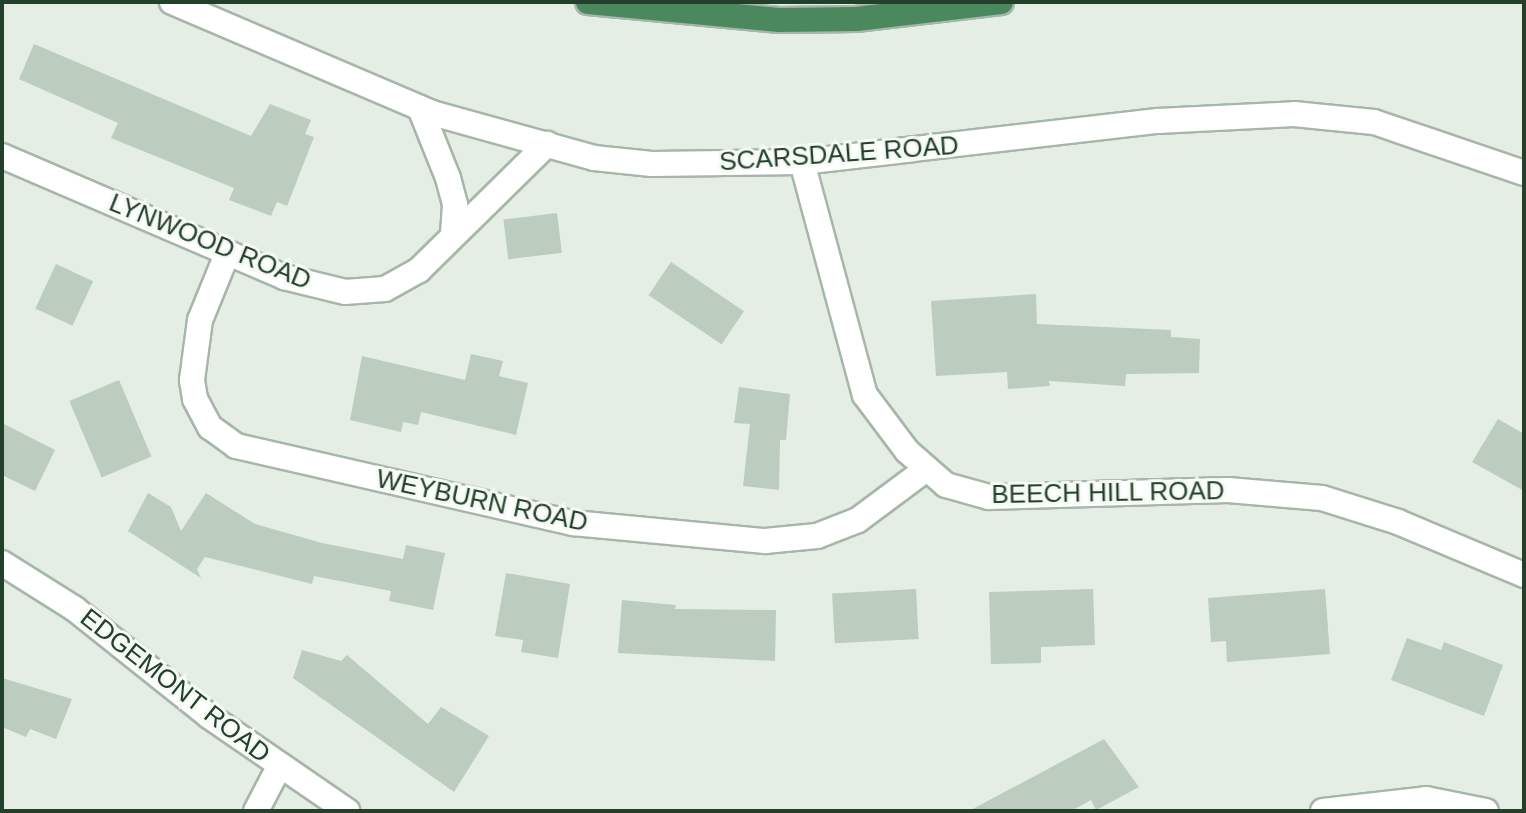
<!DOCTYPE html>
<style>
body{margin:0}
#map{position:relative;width:1526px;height:813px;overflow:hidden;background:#e4eee5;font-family:Arial,sans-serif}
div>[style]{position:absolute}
.building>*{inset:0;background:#bcccbe;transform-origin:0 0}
.roads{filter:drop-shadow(2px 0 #a6b6a9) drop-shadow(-2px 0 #a6b6a9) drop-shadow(0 2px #a6b6a9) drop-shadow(0 -2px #a6b6a9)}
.minor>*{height:24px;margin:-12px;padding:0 12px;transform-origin:12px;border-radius:12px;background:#fff}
.trunk>*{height:24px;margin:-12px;padding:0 12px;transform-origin:12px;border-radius:12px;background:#4b885e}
span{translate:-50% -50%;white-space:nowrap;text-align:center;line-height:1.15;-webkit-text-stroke:6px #f5faf5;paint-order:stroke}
.street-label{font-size:26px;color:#23402b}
.frame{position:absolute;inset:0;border:4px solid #23402b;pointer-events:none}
</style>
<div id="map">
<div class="building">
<i style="clip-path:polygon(34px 44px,251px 136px,270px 104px,311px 120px,305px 134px,314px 137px,287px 206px,277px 202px,271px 216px,229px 200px,234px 188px,111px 138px,118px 123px,19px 79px)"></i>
<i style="left:557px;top:213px;width:40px;height:54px;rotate:83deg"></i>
<i style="left:671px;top:262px;width:88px;height:40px;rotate:34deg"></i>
<i style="left:56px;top:264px;width:41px;height:49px;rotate:25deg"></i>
<i style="clip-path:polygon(1036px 294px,1037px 324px,1171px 330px,1171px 337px,1200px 339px,1199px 373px,1126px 374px,1125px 386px,1049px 381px,1050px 386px,1008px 389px,1007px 372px,936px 376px,931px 301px)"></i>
<i style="clip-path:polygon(471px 354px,503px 361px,499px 376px,528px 383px,516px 435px,421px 412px,418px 425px,403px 422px,401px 432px,350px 420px,362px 356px,465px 380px)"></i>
<i style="left:119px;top:380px;width:83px;height:54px;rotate:67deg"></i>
<i style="clip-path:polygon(739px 387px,790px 394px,786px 440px,780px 440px,779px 490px,743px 486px,750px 424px,734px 423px)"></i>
<i style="clip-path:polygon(1498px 419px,1524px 434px,1524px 491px,1472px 462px)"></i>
<i style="clip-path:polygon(2px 423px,55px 450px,35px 491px,2px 475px)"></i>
<i style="clip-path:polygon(148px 493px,171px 507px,181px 531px,206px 493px,255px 524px,322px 543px,403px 559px,406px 545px,445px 553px,433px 610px,389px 601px,391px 591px,314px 576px,312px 584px,205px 557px,197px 569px,201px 578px,128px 531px)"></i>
<i style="clip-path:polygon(506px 573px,570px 584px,558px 658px,521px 652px,523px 640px,495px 636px)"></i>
<i style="left:916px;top:589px;width:50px;height:84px;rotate:87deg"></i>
<i style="clip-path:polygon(1093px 589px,1095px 645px,1041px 647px,1041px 663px,991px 664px,989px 592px)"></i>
<i style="clip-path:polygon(1325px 589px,1330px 654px,1227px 662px,1226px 641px,1211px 642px,1208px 598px)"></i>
<i style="clip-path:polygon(622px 600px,676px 605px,675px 609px,776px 610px,775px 661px,618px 653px)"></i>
<i style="clip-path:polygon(1407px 638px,1441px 650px,1444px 642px,1503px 665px,1484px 716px,1391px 680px)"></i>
<i style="clip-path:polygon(302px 650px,341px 661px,347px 655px,428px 724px,441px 707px,489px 736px,454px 792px,293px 678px)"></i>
<i style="clip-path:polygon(2px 678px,72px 699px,56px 739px,30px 729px,26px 737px,2px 727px)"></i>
<i style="clip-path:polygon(1104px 739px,1139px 787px,1096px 810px,1091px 800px,1071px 811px,969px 811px)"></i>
</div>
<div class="roads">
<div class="minor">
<i style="left:172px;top:2px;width:283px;rotate:23.1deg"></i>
<i style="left:432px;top:113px;width:168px;rotate:15.5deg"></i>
<i style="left:594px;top:158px;width:58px;rotate:5.9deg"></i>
<i style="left:652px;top:164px;width:150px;rotate:-0.8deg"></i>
<i style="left:802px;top:162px;width:358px;rotate:-6.6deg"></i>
<i style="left:1158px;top:121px;width:136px;rotate:-2.9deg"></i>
<i style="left:1294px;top:114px;width:80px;rotate:5.7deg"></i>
<i style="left:1374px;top:122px;width:158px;rotate:18.8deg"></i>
<i style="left:420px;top:108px;width:75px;rotate:68.2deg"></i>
<i style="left:448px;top:178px;width:28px;rotate:75deg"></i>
<i style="left:455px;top:205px;width:29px;rotate:94deg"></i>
<i style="left:2px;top:156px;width:307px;rotate:23.2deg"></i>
<i style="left:284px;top:277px;width:63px;rotate:13.8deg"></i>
<i style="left:345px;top:292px;width:40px;rotate:-4.3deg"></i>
<i style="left:385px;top:289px;width:39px;rotate:-29deg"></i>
<i style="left:419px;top:270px;width:180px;rotate:-44.5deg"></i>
<i style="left:802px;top:162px;width:241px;rotate:74.9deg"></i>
<i style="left:865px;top:395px;width:70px;rotate:53.1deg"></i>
<i style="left:907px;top:451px;width:52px;rotate:41.1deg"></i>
<i style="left:946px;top:485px;width:45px;rotate:15.6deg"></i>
<i style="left:989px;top:497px;width:239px;rotate:-1.7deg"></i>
<i style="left:1228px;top:490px;width:94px;rotate:4.9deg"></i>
<i style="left:1322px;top:498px;width:80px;rotate:17.5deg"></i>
<i style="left:1398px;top:522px;width:137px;rotate:22.8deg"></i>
<i style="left:227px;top:254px;width:71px;rotate:112.2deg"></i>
<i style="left:200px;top:320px;width:61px;rotate:97.6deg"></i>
<i style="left:192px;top:380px;width:19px;rotate:81deg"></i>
<i style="left:195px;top:399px;width:32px;rotate:62deg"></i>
<i style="left:210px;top:427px;width:32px;rotate:36deg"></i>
<i style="left:236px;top:446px;width:346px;rotate:12.9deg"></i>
<i style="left:573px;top:523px;width:193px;rotate:5.4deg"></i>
<i style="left:765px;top:541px;width:52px;rotate:-5.5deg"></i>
<i style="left:817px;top:536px;width:44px;rotate:-21.3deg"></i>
<i style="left:858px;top:520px;width:84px;rotate:-36.7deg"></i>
<i style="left:2px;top:563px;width:86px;rotate:32.2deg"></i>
<i style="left:75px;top:609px;width:171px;rotate:38.6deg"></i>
<i style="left:209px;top:716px;width:168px;rotate:34.5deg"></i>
<i style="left:256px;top:811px;width:50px;rotate:-62.4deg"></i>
<i style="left:1323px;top:811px;width:104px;rotate:-6.6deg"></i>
<i style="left:1426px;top:799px;width:61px;rotate:11.3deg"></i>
</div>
<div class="trunk">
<i style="left:588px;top:2px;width:192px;rotate:5.4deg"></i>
<i style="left:779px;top:20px;width:77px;rotate:-0.7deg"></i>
<i style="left:856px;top:19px;width:146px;rotate:-6.7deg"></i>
</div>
</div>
<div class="street-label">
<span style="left:839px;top:154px;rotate:-4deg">SCARSDALE ROAD</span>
<span style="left:210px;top:242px;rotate:22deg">LYNWOOD ROAD</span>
<span style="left:1108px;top:493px;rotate:-1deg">BEECH HILL ROAD</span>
<span style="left:482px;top:501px;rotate:12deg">WEYBURN ROAD</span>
<span style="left:175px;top:686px;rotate:38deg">EDGEMONT ROAD</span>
</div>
<div class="frame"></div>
</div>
